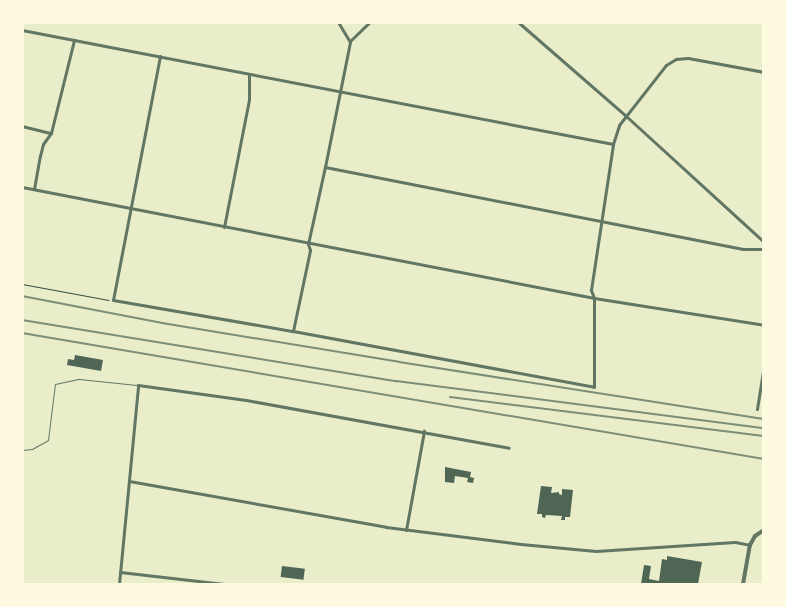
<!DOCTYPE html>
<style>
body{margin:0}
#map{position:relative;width:786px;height:607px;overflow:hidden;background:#e9edc9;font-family:Commissioner,sans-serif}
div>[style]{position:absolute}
.building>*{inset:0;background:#4f6655;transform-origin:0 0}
.path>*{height:1px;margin:-0.5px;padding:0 0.5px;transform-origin:0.5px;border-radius:0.5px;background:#344e41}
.service>*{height:1px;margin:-0.5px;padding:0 0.5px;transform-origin:0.5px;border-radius:0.5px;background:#617663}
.minor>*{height:3px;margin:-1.5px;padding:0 1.5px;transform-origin:1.5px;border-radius:1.5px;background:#617663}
.tertiary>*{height:4px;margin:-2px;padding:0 2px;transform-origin:2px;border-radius:2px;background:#617663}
.rail>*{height:2px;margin:-1px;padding:0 1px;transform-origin:1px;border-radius:1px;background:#7c8e77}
span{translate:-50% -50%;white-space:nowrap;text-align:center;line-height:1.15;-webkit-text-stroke:4.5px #fefae0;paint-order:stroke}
.frame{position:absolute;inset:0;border:24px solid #fefae0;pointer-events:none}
</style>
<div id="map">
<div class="building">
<i style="clip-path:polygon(75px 355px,103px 360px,101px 371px,67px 365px,68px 359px,74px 360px)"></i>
<i style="clip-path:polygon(445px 467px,471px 472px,470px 477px,474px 478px,473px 483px,467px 482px,468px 478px,455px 476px,454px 483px,445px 482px)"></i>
<i style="clip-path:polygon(541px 486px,552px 487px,551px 493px,559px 492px,559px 494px,562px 495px,562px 489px,573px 490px,570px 517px,565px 517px,565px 520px,561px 520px,562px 516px,546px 515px,545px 518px,542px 517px,542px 514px,537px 514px)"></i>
<i style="clip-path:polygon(667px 556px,702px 562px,698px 584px,641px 584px,644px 565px,651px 566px,649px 579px,659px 581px,662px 559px,667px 560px)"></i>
<i style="left:282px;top:566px;width:23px;height:11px;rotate:7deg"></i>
</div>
<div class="path">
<i style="left:22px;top:284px;width:88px;rotate:10.4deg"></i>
</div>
<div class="service">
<i style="left:22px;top:450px;width:10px;rotate:-6deg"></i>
<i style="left:32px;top:449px;width:18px;rotate:-29deg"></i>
<i style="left:48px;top:440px;width:56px;rotate:-82.9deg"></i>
<i style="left:55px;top:384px;width:25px;rotate:-12deg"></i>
<i style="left:79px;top:379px;width:58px;rotate:5.9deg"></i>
</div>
<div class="minor">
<i style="left:518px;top:22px;width:143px;rotate:41deg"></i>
<i style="left:626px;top:116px;width:187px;rotate:42.4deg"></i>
<i style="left:22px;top:30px;width:602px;rotate:10.92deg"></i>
<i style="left:350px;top:41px;width:28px;rotate:-44deg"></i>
<i style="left:160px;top:56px;width:248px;rotate:100.9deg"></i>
<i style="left:113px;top:300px;width:183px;rotate:9.8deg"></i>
<i style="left:293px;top:331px;width:306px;rotate:10.5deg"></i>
<i style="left:594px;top:387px;width:89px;rotate:-90deg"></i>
<i style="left:594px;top:298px;width:9px;rotate:-111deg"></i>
<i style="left:591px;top:290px;width:148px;rotate:-81.4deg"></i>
<i style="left:613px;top:144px;width:20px;rotate:-72deg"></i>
<i style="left:619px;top:125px;width:76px;rotate:-51.9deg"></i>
<i style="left:666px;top:65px;width:12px;rotate:-31deg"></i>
<i style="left:676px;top:59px;width:12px;rotate:-5deg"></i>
<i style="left:688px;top:58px;width:77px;rotate:10.4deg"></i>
<i style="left:22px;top:126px;width:30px;rotate:14deg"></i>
<i style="left:325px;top:167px;width:426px;rotate:11.1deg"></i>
<i style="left:743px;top:249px;width:21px"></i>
<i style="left:22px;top:187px;width:583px;rotate:10.98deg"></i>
<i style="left:594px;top:298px;width:172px;rotate:9deg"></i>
<i style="left:34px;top:189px;width:34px;rotate:-80deg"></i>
<i style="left:40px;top:156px;width:12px;rotate:-76deg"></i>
<i style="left:43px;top:144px;width:14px;rotate:-54deg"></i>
<i style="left:51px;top:133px;width:96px;rotate:-76.1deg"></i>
<i style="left:224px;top:227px;width:130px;rotate:-78.9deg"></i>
<i style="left:249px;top:99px;width:24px;rotate:-90deg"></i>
<i style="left:293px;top:331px;width:83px;rotate:-78.1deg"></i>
<i style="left:310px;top:250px;width:6px;rotate:-108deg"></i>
<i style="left:308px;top:244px;width:79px;rotate:-77.6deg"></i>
<i style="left:325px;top:167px;width:127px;rotate:-78.7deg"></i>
<i style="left:350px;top:42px;width:23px;rotate:-121deg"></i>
<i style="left:757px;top:409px;width:45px;rotate:-81deg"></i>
<i style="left:129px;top:481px;width:261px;rotate:10.1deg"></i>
<i style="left:386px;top:527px;width:136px;rotate:7.2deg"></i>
<i style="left:521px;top:544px;width:75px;rotate:5.3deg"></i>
<i style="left:596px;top:551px;width:139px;rotate:-3.7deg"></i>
<i style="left:735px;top:542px;width:15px;rotate:11deg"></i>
<i style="left:406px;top:530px;width:101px;rotate:-79.7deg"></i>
<i style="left:120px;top:572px;width:105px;rotate:6.6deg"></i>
<i style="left:119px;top:584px;width:200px;rotate:-84.5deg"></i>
<i style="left:138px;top:385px;width:109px;rotate:7.9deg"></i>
<i style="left:246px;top:400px;width:267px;rotate:10.3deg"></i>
</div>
<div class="tertiary">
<i style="left:743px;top:584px;width:40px;rotate:-80deg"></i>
<i style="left:750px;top:545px;width:10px;rotate:-61deg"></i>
<i style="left:755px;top:536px;width:11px;rotate:-34deg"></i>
</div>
<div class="rail">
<i style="left:22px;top:296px;width:143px;rotate:10.9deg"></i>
<i style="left:162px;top:323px;width:240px;rotate:9.3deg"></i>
<i style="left:399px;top:362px;width:369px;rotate:8.9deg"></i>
<i style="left:22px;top:320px;width:379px;rotate:9.3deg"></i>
<i style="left:396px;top:381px;width:371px;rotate:7.3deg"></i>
<i style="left:22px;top:333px;width:753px;rotate:9.64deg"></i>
<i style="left:450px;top:397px;width:316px;rotate:7.1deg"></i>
</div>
<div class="frame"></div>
</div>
